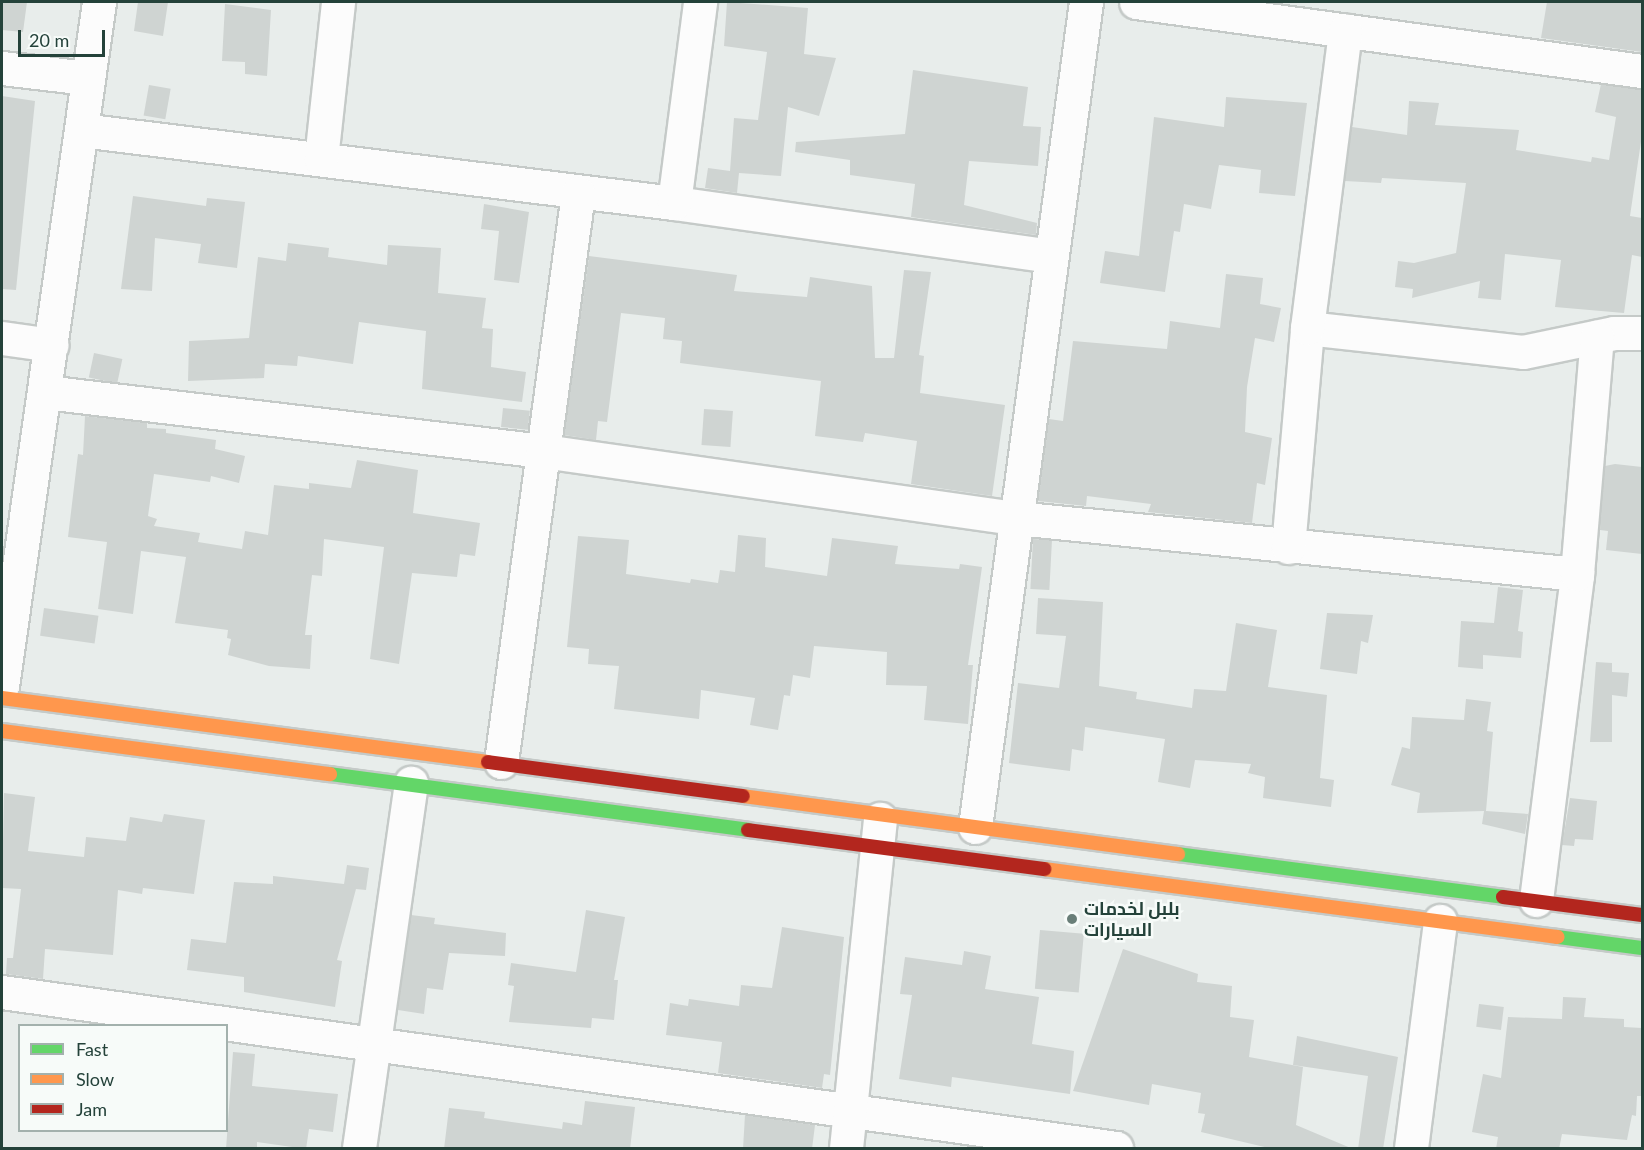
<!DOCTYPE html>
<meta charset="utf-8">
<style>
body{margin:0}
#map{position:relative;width:1644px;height:1150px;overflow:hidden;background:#e8edeb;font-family:Lato,Cairo,sans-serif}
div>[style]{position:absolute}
.building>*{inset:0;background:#cfd4d2;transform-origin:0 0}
.roads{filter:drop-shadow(2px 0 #c5cac8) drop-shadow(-2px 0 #c5cac8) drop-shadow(0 2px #c5cac8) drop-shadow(0 -2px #c5cac8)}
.street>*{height:33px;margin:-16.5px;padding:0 16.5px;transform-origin:16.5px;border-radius:16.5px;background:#fcfcfc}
.fast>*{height:14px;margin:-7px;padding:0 7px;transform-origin:7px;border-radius:7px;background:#63d668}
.slow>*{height:14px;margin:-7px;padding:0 7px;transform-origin:7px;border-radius:7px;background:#ff974d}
.jam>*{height:14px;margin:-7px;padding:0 7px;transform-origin:7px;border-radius:7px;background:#b3261e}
.dots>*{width:16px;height:16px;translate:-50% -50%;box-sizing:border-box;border:3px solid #f7fbf9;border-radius:50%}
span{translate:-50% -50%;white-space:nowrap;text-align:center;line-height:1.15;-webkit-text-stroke:5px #f7fbf9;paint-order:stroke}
.poi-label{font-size:18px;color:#24423a;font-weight:700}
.left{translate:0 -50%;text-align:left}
.frame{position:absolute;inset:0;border:3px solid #24423a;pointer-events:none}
.legend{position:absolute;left:18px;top:1024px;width:210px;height:108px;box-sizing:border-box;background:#f7fbf9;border:2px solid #a3b1ad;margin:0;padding:8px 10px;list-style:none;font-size:18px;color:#24423a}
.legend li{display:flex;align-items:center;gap:12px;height:30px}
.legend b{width:30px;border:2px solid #a3b1ad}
.scale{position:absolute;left:18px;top:30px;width:87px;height:27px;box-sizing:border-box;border:3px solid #24423a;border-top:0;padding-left:8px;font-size:18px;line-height:21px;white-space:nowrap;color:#24423a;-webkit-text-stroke:4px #f7fbf9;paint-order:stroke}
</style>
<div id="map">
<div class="building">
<i style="clip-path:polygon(2px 2px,27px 2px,23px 32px,2px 30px)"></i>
<i style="clip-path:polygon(138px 2px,168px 2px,163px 36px,134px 31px)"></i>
<i style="clip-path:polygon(727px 2px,808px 8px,804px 54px,836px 58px,819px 116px,788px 107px,781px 176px,739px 173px,737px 193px,705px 188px,708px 168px,730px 171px,734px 118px,758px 120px,767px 52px,724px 46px)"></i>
<i style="clip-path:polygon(1547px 2px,1642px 2px,1642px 52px,1541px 38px)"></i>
<i style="clip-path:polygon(225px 4px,271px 10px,267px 76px,245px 74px,245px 62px,222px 61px)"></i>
<i style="clip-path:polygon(913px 70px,1028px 87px,1023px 126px,1041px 127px,1038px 166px,969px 161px,964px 205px,1037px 223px,1036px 235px,911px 217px,915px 184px,850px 175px,850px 160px,795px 152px,796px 142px,905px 134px)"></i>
<i style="clip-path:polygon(1601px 84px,1642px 89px,1642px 135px,1630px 216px,1642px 218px,1642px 257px,1632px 255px,1624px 313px,1555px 307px,1561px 260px,1505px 254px,1501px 300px,1478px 298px,1480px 281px,1412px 298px,1413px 289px,1395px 287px,1398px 261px,1414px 263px,1456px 253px,1466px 183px,1382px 178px,1381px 183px,1345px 181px,1352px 127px,1407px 135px,1409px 101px,1439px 103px,1435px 125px,1519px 130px,1516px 150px,1591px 162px,1592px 157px,1609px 160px,1616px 117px,1595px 112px)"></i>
<i style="left:149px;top:85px;width:22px;height:31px;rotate:10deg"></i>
<i style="clip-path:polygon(2px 96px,35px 101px,16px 290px,2px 289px)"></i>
<i style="clip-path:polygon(1226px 97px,1307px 103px,1295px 196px,1259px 193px,1261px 170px,1219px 165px,1211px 209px,1184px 204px,1180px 232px,1174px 231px,1165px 292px,1100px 283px,1105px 251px,1139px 256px,1154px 117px,1224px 127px)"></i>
<i style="clip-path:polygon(133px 196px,206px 206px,207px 198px,245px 202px,237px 268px,198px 263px,201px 244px,155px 238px,152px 291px,121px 289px)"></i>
<i style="clip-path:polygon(484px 204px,529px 212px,519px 283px,494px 280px,499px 231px,481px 229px)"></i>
<i style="clip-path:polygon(288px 243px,329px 248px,328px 257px,387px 265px,388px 245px,441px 248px,438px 293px,486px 298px,482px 328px,493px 329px,491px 367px,526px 372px,522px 402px,422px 389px,426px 331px,359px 322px,353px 364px,298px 356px,297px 366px,265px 364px,264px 378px,188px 381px,189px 341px,249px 338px,258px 257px,286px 261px)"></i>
<i style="clip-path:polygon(589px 256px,737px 275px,734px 291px,807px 297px,810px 277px,872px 286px,875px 358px,894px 358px,904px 270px,931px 272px,919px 355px,924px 356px,920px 393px,1005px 405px,992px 496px,911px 484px,917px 441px,865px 433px,863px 442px,815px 436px,821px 381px,680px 363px,682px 341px,663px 339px,665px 318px,621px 313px,607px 422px,598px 421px,596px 440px,564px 435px)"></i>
<i style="clip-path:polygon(1226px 274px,1263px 278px,1260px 304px,1281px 308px,1274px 342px,1255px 338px,1247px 387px,1245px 432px,1272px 438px,1265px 485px,1257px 483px,1252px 523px,1148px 512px,1151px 504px,1087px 496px,1086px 506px,1038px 501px,1049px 419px,1063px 421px,1073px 341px,1167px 349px,1170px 321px,1220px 328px)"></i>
<i style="left:94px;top:353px;width:29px;height:25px;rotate:12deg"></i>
<i style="left:503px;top:408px;width:27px;height:19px;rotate:6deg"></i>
<i style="left:704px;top:409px;width:29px;height:36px;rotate:4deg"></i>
<i style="clip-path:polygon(85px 416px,147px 423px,147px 428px,166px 429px,166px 433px,216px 440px,215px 449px,245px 456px,239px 483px,211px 476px,210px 482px,154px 474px,148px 516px,157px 519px,154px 526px,200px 533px,198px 542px,242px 549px,245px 531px,268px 535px,274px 485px,309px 489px,309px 483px,351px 488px,357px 460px,418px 470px,413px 513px,480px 523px,475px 556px,460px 554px,457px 577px,412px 573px,399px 664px,370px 659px,384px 547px,324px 539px,322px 576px,312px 575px,305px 635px,312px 635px,310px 669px,269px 666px,228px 655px,231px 639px,227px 638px,228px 630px,175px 623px,186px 557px,141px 551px,133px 614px,98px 609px,107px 542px,68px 537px,78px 454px,83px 455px)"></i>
<i style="clip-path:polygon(1615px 464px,1642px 467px,1642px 554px,1606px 550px,1608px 531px,1600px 530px,1605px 466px)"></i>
<i style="clip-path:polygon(738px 535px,766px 538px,765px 567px,827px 576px,832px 538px,898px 546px,895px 564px,959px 569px,960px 564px,982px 567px,968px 665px,973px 665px,968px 724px,924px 720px,927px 686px,886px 685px,887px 652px,814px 646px,810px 678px,793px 675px,790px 696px,784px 695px,778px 730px,750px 725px,755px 698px,701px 690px,699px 719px,614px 709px,619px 666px,588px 664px,589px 649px,567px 647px,578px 536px,629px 540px,626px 574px,690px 583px,691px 579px,718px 583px,720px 570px,735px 572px)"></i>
<i style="left:1033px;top:539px;width:19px;height:50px;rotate:3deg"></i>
<i style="clip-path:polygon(1498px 587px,1523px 590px,1518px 631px,1523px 632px,1521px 658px,1483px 655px,1483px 669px,1458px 667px,1461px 621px,1494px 623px)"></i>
<i style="clip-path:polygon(1038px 598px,1103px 602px,1099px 686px,1137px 692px,1136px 699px,1192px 708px,1194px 689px,1226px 691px,1236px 623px,1277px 630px,1268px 687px,1327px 695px,1320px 778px,1334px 780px,1331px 807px,1263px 798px,1265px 777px,1248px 773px,1251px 764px,1195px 760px,1190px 788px,1158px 782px,1165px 739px,1085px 727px,1083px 751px,1072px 749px,1070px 771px,1009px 763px,1018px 683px,1059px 688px,1066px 636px,1036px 634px)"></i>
<i style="left:44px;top:608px;width:55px;height:28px;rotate:8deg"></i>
<i style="clip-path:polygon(1327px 613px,1373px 615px,1368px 643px,1361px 641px,1357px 674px,1320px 669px)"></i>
<i style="clip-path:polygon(1596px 662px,1612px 663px,1612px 672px,1629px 673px,1627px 697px,1612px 695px,1612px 742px,1590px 742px)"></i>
<i style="clip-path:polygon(1466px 699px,1491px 702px,1487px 731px,1493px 732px,1486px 811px,1528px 814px,1525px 834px,1482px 824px,1484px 811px,1417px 813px,1420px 793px,1391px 785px,1402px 747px,1410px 749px,1412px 717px,1464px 720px)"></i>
<i style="clip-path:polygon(4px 793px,35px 797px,28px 851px,84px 857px,86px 837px,126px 841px,130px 817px,162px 822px,164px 814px,205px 820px,194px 894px,143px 888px,142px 894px,118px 890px,113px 955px,45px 949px,43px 979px,6px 974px,7px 958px,13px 958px,21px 889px,2px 888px)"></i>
<i style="clip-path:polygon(1570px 798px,1597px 801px,1593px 840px,1575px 839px,1574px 846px,1562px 845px)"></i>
<i style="clip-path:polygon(347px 865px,369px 868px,366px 890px,356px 889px,337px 960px,342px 961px,335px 1007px,244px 992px,244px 977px,187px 970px,191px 939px,226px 943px,234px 882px,273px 884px,273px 876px,344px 884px)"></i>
<i style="clip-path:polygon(586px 910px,625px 917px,614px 980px,618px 980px,614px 1020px,592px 1018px,591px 1028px,509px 1022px,514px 986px,508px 985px,511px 963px,576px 972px)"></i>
<i style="clip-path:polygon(411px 915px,435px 918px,434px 924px,506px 933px,505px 956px,449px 953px,443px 990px,427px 988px,424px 1014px,398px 1010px)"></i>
<i style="clip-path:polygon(782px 927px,844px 937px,830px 1075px,824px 1074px,822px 1088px,718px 1073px,722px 1042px,666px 1035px,670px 1003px,688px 1006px,689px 999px,739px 1006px,741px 985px,772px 988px)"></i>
<i style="left:1040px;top:930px;width:44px;height:59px;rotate:5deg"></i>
<i style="clip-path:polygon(1123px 949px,1198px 974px,1197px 982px,1232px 986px,1230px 1017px,1254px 1020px,1249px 1057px,1303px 1067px,1296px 1125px,1353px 1149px,1273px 1149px,1201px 1132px,1205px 1114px,1198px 1113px,1201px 1093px,1152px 1084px,1149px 1105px,1073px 1091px)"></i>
<i style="clip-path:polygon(964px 951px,991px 956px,985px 989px,1039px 997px,1032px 1044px,1074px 1051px,1070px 1094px,952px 1077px,951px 1087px,899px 1079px,912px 995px,900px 994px,905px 957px,962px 965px)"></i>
<i style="clip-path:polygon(1563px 997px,1586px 998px,1584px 1017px,1624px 1019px,1624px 1027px,1642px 1028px,1642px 1096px,1637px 1096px,1636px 1116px,1632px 1115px,1627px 1140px,1562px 1134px,1559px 1149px,1496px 1149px,1498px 1137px,1472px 1132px,1483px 1074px,1501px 1078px,1508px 1017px,1562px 1019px)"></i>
<i style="left:1479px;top:1004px;width:25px;height:23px;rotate:7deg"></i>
<i style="clip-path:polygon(1297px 1036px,1398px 1057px,1383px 1149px,1358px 1149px,1368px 1076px,1293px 1065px)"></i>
<i style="clip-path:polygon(233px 1052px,255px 1054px,252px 1086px,338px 1094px,333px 1132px,309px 1129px,306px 1149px,257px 1142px,257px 1149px,226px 1149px)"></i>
<i style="clip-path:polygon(585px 1101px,635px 1107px,630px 1149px,444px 1149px,449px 1108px,485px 1112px,484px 1118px,562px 1129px,563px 1122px,582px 1125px)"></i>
<i style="clip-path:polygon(745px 1115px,815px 1125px,812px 1149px,743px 1149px)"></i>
</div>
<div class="roads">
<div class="street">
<i style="left:1136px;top:2px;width:511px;rotate:7.77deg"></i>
<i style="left:2px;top:68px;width:86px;rotate:6.7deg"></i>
<i style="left:81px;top:130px;width:597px;rotate:7.02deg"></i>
<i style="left:674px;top:203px;width:380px;rotate:8deg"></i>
<i style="left:321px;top:159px;width:158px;rotate:-83.8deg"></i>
<i style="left:674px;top:203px;width:203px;rotate:-82.6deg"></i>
<i style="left:1307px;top:328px;width:217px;rotate:6.3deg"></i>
<i style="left:1523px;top:352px;width:93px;rotate:-11.8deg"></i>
<i style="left:1614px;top:333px;width:28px"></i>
<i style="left:2px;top:338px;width:50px;rotate:8deg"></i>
<i style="left:45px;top:392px;width:501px;rotate:6.76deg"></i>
<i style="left:543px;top:451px;width:478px;rotate:8.1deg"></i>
<i style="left:1016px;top:518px;width:564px;rotate:5.7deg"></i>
<i style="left:1288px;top:547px;width:220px;rotate:-85deg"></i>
<i style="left:1307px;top:328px;width:300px;rotate:-82.7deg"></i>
<i style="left:2px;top:686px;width:691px;rotate:-81.93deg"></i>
<i style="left:501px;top:762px;width:574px;rotate:-82.29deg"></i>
<i style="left:975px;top:827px;width:832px;rotate:-82.34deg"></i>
<i style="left:1536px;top:900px;width:329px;rotate:-82.8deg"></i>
<i style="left:1577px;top:574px;width:238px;rotate:-85.2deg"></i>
<i style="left:2px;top:992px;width:1125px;rotate:7.97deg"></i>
<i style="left:359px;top:1148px;width:369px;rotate:-81.9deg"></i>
<i style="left:846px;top:1148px;width:331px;rotate:-84.1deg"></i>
<i style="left:1411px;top:1148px;width:229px;rotate:-82.7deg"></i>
</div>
<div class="fast">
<i style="left:330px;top:774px;width:422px;rotate:7.6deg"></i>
<i style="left:1178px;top:854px;width:328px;rotate:7.5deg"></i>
<i style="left:1558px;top:937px;width:85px;rotate:7.5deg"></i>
</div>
<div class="slow">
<i style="left:2px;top:698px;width:490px;rotate:7.5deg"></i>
<i style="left:2px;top:731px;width:331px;rotate:7.5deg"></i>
<i style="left:743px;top:796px;width:439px;rotate:7.6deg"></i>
<i style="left:1044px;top:869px;width:518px;rotate:7.54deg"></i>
</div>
<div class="jam">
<i style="left:488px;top:762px;width:257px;rotate:7.6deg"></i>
<i style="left:748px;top:830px;width:299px;rotate:7.5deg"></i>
<i style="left:1503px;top:897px;width:140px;rotate:7.4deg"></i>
</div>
</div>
<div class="dots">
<i style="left:1072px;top:919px;background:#697e78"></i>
</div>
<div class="poi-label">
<span class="left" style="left:1084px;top:919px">بلبل لخدمات<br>السيارات</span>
</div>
<div class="frame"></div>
<ul class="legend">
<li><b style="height:8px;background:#63d668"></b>Fast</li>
<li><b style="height:8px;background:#ff974d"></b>Slow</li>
<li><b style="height:8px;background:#b3261e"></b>Jam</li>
</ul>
<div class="scale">20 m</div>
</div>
